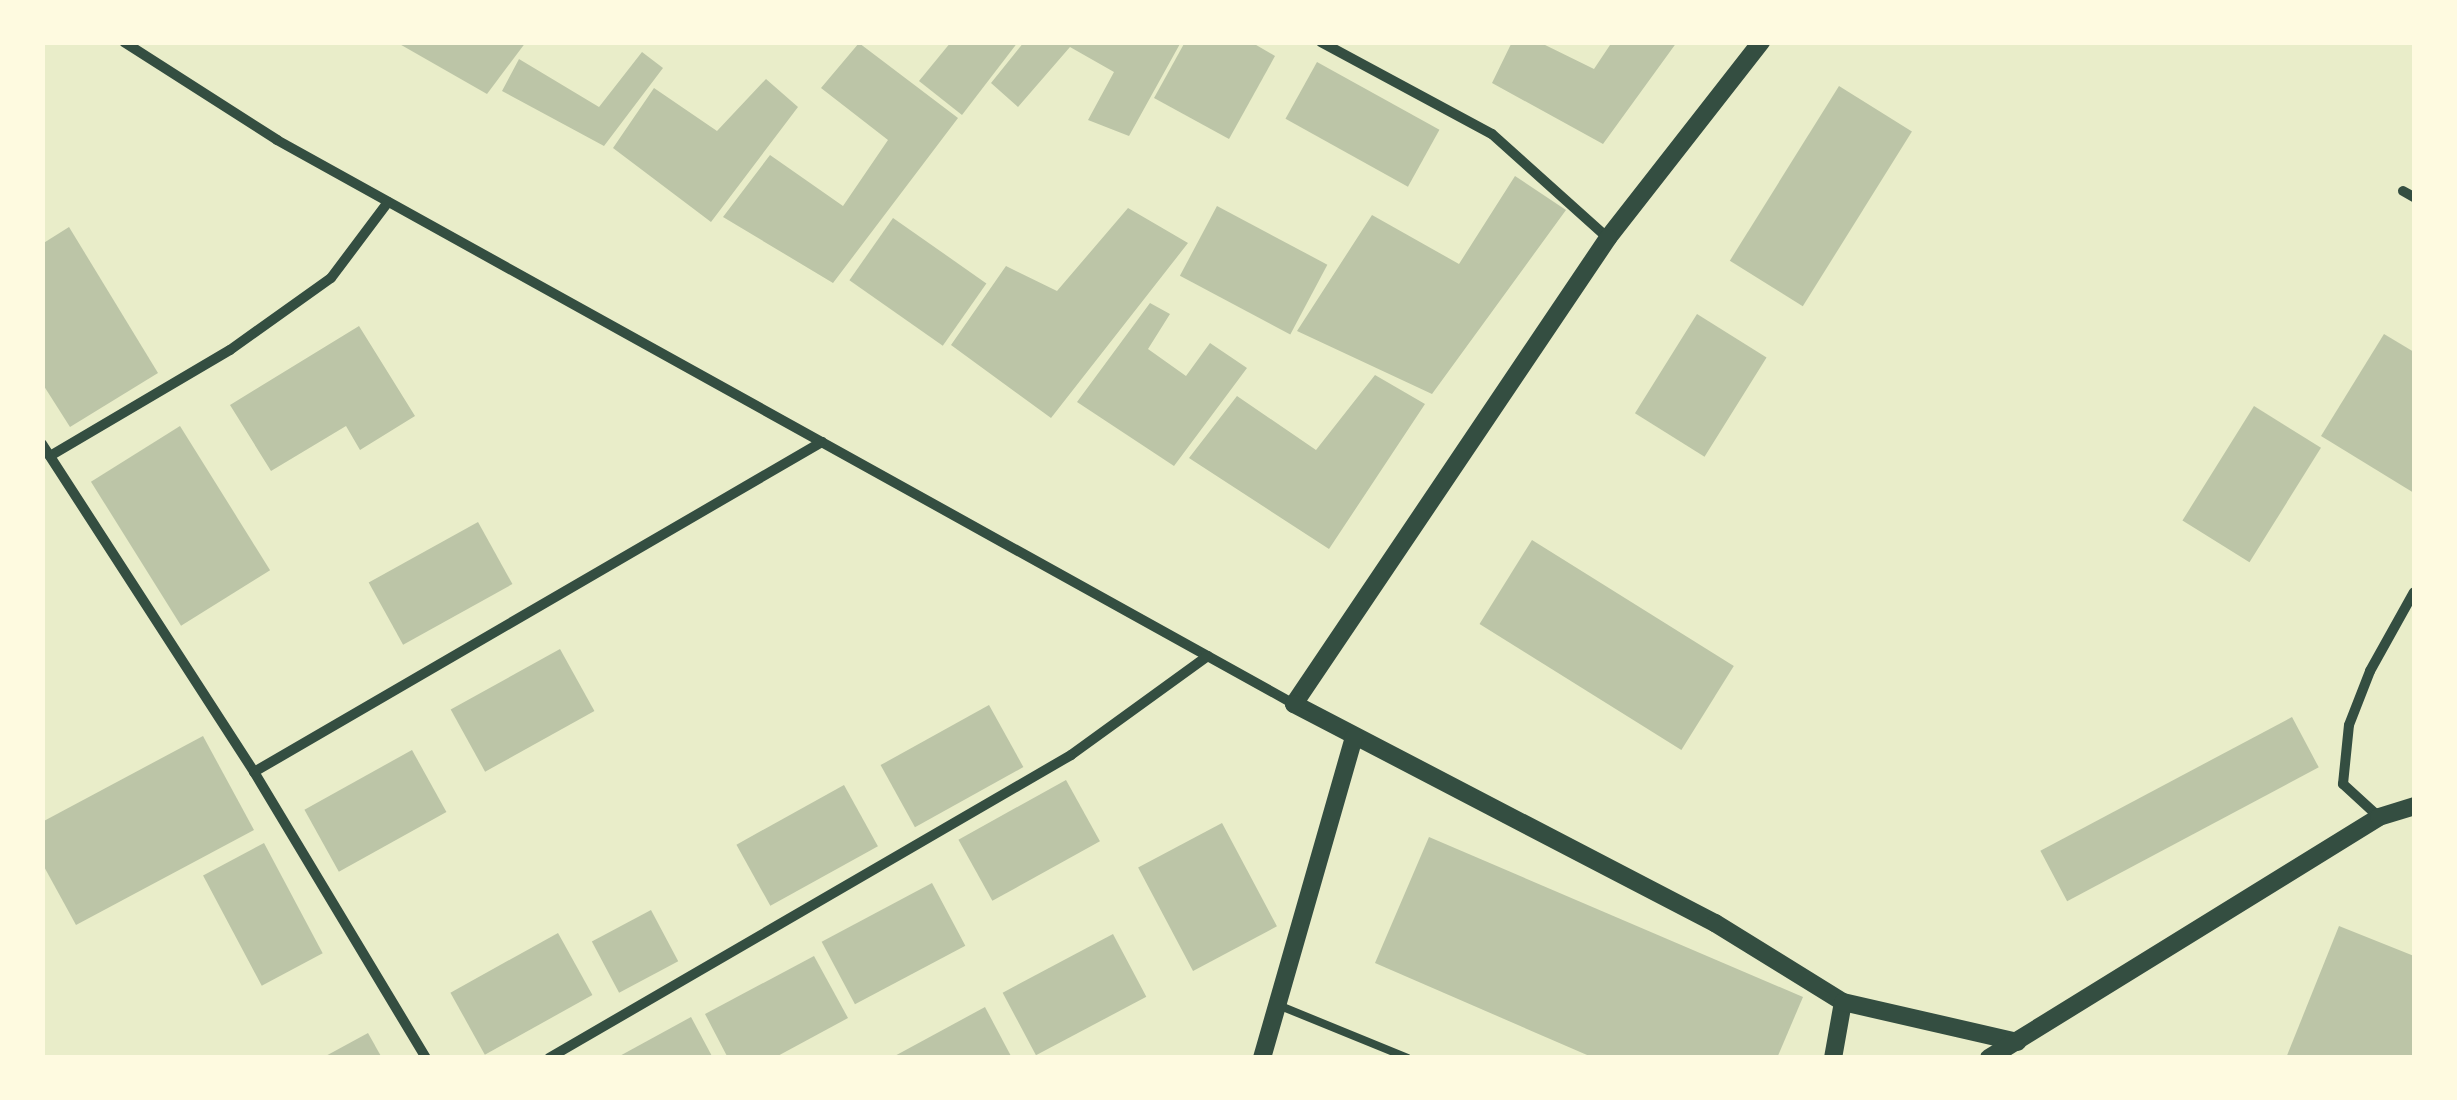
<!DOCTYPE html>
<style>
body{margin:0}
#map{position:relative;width:2457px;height:1100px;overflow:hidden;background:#e9edc9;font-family:"Noto Sans",sans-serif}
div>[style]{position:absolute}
.building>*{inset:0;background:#bcc5a7;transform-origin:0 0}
.service>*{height:8px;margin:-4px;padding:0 4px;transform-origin:4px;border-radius:4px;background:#344e41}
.minor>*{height:10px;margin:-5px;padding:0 5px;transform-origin:5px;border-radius:5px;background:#344e41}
.tertiary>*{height:18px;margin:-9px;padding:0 9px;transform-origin:9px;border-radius:9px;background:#344e41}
span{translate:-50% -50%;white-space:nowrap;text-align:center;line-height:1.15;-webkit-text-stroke:9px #fefae0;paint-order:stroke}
.frame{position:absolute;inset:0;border:45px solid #fefae0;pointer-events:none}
</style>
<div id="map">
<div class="building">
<i style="clip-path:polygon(396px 42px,526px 42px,487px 94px)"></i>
<i style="clip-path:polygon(951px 42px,1018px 42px,962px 115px,919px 81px)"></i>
<i style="clip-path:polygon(1024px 42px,1181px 42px,1129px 136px,1088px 120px,1114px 72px,1070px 47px,1018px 107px,991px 83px)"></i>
<i style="clip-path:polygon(1185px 42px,1251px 42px,1275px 56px,1229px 139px,1154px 98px)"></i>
<i style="clip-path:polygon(1512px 42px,1539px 42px,1594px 69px,1612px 42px,1677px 42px,1603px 144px,1492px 83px)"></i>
<i style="clip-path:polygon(859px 43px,958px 118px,833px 283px,723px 217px,770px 155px,843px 206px,888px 140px,821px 88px)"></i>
<i style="clip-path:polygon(642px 52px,663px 68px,604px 146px,502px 91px,519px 59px,599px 107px)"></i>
<i style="left:1317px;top:62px;width:140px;height:65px;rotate:29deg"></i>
<i style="clip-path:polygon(766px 79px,798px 107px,711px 222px,613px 148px,654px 88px,717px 131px)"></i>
<i style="left:1839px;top:86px;width:86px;height:206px;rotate:32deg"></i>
<i style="clip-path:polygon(1515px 176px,1566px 210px,1432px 394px,1297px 331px,1372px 215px,1459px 264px)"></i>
<i style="left:1217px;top:206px;width:125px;height:79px;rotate:28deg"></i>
<i style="clip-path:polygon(1128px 208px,1188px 243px,1051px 418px,951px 345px,1006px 266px,1057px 291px)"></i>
<i style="left:893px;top:218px;width:114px;height:76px;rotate:35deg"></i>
<i style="clip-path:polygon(69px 227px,158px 373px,70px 427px,42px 383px,42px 244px)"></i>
<i style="clip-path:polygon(1150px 303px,1170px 314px,1148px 349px,1186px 376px,1210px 343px,1247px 368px,1174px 466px,1077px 402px)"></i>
<i style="left:1697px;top:314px;width:82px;height:117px;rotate:32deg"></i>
<i style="clip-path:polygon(359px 326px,415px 416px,360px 450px,346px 426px,271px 471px,230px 405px)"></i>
<i style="clip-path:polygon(2384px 334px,2414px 352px,2414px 493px,2321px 436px)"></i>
<i style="clip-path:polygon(1375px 375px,1425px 404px,1329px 549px,1189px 458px,1237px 396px,1316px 450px)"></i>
<i style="left:2254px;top:406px;width:79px;height:135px;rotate:32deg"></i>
<i style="left:180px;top:426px;width:170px;height:105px;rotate:58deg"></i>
<i style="left:478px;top:522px;width:71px;height:125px;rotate:61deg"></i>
<i style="left:1532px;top:540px;width:238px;height:99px;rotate:32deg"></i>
<i style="left:560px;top:649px;width:71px;height:125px;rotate:61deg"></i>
<i style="left:989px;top:705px;width:71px;height:124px;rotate:61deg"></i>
<i style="left:2292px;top:717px;width:57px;height:285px;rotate:62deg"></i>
<i style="clip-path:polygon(203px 736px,254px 830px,76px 925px,42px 863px,42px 822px)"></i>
<i style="left:412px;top:750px;width:71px;height:123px;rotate:61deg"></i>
<i style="left:1066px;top:780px;width:70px;height:123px;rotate:61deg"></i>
<i style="left:844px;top:785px;width:70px;height:123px;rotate:61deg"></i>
<i style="left:1222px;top:823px;width:117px;height:95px;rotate:62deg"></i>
<i style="clip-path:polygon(1429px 837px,1803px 997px,1777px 1058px,1594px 1058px,1375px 963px)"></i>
<i style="left:264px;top:843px;width:125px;height:69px;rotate:62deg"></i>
<i style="left:932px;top:883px;width:71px;height:125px;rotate:62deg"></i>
<i style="left:651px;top:910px;width:58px;height:67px;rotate:62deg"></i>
<i style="clip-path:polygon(2339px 926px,2414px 956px,2414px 1058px,2286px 1058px)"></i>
<i style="left:558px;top:933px;width:71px;height:123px;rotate:61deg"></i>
<i style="left:1113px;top:934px;width:71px;height:125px;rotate:62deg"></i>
<i style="clip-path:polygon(814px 956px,848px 1018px,774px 1058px,728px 1058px,705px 1014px)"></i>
<i style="clip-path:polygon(985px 1007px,1012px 1058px,891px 1058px)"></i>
<i style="clip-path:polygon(691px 1017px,713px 1058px,616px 1058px)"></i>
<i style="clip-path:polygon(368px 1033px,382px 1058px,322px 1058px)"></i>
</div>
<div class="service">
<i style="left:1278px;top:1005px;width:140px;rotate:22.2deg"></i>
</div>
<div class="minor">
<i style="left:124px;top:42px;width:182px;rotate:32.6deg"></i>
<i style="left:277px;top:140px;width:1163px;rotate:29.01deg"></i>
<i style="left:1321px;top:42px;width:194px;rotate:28.3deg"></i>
<i style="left:1492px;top:134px;width:156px;rotate:41.9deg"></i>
<i style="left:2403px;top:191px;width:13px;rotate:29deg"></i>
<i style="left:42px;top:444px;width:391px;rotate:57.1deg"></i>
<i style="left:50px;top:456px;width:209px;rotate:-30.5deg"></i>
<i style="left:230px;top:350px;width:124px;rotate:-35.5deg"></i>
<i style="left:331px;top:278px;width:95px;rotate:-53.1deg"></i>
<i style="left:2379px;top:817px;width:49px;rotate:-137.5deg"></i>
<i style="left:2343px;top:784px;width:59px;rotate:-84.2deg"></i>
<i style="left:2349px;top:725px;width:58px;rotate:-68.7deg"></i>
<i style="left:2370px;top:671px;width:90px;rotate:-60.9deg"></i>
<i style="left:426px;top:1058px;width:334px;rotate:-121deg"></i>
<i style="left:254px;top:772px;width:657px;rotate:-30.16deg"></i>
<i style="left:549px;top:1058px;width:604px;rotate:-30.13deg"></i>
<i style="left:1071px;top:755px;width:169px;rotate:-35.9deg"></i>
</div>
<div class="tertiary">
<i style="left:1761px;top:42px;width:249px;rotate:128deg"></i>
<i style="left:1608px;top:238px;width:562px;rotate:123.97deg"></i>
<i style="left:1294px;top:704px;width:475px;rotate:27.5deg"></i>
<i style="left:1715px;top:923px;width:150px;rotate:31.7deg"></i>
<i style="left:1843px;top:1002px;width:57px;rotate:100.1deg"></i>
<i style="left:1843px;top:1002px;width:179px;rotate:12.9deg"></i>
<i style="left:1262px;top:1058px;width:334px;rotate:-74deg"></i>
<i style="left:1989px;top:1058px;width:458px;rotate:-31.7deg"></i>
<i style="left:2379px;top:817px;width:37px;rotate:-17deg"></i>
</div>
<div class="frame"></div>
</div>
